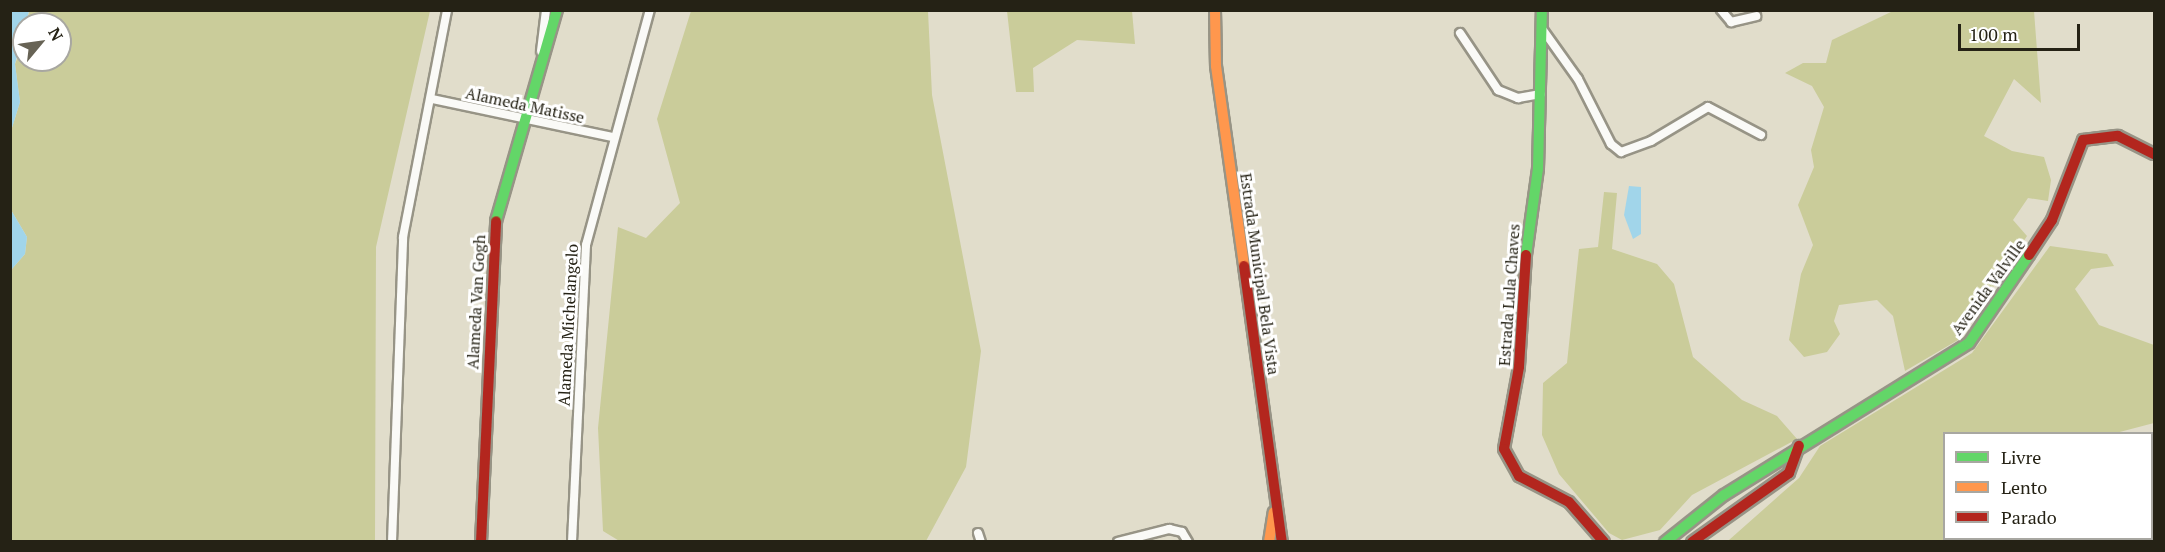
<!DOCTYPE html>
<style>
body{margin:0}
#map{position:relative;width:2165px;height:552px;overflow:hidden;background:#e1ddcb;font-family:"PT Serif",serif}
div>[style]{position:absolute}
.green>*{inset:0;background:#cacc9a}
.water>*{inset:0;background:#a1d5ea}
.roads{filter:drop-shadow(2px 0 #979486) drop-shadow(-2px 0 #979486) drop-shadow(0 2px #979486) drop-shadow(0 -2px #979486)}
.street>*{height:8px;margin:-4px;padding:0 4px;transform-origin:4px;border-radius:4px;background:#fafaf7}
.fast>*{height:10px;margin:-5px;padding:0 5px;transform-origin:5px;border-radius:5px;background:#63d668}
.slow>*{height:10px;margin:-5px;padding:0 5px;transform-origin:5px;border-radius:5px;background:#ff974d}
.jam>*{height:10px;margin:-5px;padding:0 5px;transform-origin:5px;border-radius:5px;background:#b3261e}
span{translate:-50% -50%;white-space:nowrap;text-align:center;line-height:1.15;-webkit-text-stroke:6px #fff;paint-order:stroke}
.street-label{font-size:16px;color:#252215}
.frame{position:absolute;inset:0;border:12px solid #252215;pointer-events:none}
.legend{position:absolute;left:1943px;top:432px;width:210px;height:108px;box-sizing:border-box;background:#fff;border:2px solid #a8a7a1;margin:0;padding:8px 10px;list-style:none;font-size:18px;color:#252215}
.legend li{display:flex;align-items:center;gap:12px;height:30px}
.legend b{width:30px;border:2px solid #a8a7a1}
.north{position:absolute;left:12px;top:12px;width:60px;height:60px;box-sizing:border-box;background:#fff;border:2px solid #a8a7a1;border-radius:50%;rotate:61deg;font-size:16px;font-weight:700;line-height:24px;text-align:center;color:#252215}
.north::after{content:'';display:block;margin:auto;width:21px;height:27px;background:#676355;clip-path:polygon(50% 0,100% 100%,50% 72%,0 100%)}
.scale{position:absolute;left:1958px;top:24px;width:122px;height:27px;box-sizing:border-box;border:3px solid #252215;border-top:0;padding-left:8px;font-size:18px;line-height:21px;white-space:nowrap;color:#252215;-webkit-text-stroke:4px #fff;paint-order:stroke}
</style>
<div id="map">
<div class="green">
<i style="clip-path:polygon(29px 11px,430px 11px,376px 247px,375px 541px,11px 541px,11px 270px,25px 254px,27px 237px,11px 210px,11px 131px,20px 102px,15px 64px,24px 42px,24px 60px,60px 60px,60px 24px,27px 24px)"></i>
<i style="clip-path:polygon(691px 11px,928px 11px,932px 95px,981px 351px,966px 467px,926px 541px,621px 542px,603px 531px,598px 428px,618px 227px,646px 238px,680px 203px,657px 119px)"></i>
<i style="clip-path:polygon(1007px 11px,1132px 11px,1135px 44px,1077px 40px,1033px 68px,1034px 92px,1016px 92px)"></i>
<i style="clip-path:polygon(1893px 11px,2034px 11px,2041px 103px,2014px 79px,1984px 136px,2012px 151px,2044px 157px,2051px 180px,2048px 201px,2028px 198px,2013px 220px,2027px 236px,1958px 340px,1905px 371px,1893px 316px,1877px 300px,1839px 305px,1834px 321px,1840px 334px,1827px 352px,1804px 357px,1789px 340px,1801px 274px,1813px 245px,1798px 205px,1814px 167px,1811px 150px,1824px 107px,1812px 86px,1785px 73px,1803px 63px,1826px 63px,1832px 40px)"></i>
<i style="clip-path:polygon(1604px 192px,1617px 193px,1612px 249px,1657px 264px,1674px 284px,1693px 357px,1742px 400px,1777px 416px,1797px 439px,1692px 495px,1660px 530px,1622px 540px,1609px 533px,1559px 474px,1542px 435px,1543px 383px,1567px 363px,1579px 249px,1598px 247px)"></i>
<i style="clip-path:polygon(2050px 246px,2107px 254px,2114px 266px,2091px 269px,2075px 289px,2099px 325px,2154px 345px,2154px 423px,2112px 434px,1944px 434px,1944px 538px,2000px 539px,1997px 541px,1729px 540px,1799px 478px,1820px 446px,1972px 353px)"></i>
</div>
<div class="water">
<i style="clip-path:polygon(11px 10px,29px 11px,15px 64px,20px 102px,11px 131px)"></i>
<i style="clip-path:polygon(10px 183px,11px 210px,27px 237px,25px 254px,11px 270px)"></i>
<i style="clip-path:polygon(1629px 186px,1641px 187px,1641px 234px,1633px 239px,1624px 215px)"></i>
</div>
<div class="roads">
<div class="street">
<i style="left:1721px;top:10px;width:16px;rotate:50deg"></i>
<i style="left:1731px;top:22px;width:26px;rotate:-13deg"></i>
<i style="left:1543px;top:30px;width:60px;rotate:54.5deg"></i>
<i style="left:1578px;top:79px;width:73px;rotate:63.1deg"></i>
<i style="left:1611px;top:144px;width:13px;rotate:39deg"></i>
<i style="left:1621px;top:152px;width:32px;rotate:-20deg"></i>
<i style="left:1651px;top:141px;width:66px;rotate:-30.8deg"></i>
<i style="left:1708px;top:107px;width:60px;rotate:27.8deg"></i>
<i style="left:1460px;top:33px;width:69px;rotate:56.3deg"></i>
<i style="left:1498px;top:90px;width:22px;rotate:22deg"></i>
<i style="left:1518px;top:98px;width:23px;rotate:-10deg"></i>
<i style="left:541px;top:51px;width:41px;rotate:-83deg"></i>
<i style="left:432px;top:99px;width:184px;rotate:11.9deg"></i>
<i style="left:2152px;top:446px;width:4px;rotate:-76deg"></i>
<i style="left:978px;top:533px;width:9px;rotate:72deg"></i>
<i style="left:392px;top:542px;width:305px;rotate:-87.9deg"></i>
<i style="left:403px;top:237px;width:231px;rotate:-79deg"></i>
<i style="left:572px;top:542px;width:297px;rotate:-87.3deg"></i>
<i style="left:586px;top:245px;width:244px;rotate:-74.8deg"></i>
<i style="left:1118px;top:542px;width:53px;rotate:-14.3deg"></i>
<i style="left:1169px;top:529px;width:13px;rotate:13deg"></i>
<i style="left:1182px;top:532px;width:12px;rotate:59deg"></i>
<i style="left:2119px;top:542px;width:4px;rotate:-76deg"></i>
</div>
<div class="fast">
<i style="left:496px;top:221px;width:220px;rotate:-73.9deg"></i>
<i style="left:1526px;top:255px;width:87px;rotate:-82.1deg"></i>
<i style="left:1538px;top:169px;width:159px;rotate:-88.6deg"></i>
<i style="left:1665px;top:542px;width:75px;rotate:-38.5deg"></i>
<i style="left:1724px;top:495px;width:288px;rotate:-31.8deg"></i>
<i style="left:1969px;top:343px;width:107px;rotate:-55.7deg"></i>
</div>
<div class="slow">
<i style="left:1215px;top:10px;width:56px;rotate:89deg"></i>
<i style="left:1216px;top:66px;width:202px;rotate:82deg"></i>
<i style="left:1269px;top:542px;width:30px;rotate:-81deg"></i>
</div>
<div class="jam">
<i style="left:1526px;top:255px;width:112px;rotate:93.6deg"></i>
<i style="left:1519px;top:367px;width:83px;rotate:100.4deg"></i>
<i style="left:1504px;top:449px;width:31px;rotate:61deg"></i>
<i style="left:1519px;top:476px;width:56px;rotate:27.5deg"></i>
<i style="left:1569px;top:502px;width:53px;rotate:48.8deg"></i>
<i style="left:2029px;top:255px;width:42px;rotate:-56.7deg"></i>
<i style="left:2052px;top:220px;width:86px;rotate:-68.8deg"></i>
<i style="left:2083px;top:140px;width:35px;rotate:-7deg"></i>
<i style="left:2118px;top:136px;width:40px;rotate:26.6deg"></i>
<i style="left:1244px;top:266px;width:279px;rotate:82.2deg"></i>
<i style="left:481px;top:542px;width:321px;rotate:-87.3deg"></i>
<i style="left:1692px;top:542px;width:119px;rotate:-35.4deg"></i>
<i style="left:1789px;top:473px;width:29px;rotate:-70deg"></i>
</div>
</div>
<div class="street-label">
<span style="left:525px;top:105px;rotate:12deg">Alameda Matisse</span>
<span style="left:1260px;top:274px;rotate:82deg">Estrada Municipal Bela Vista</span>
<span style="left:1988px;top:287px;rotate:-54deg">Avenida Valville</span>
<span style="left:1509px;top:295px;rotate:-86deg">Estrada Lula Chaves</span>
<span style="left:476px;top:302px;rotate:-87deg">Alameda Van Gogh</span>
<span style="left:568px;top:325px;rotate:-87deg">Alameda Michelangelo</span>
</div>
<div class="frame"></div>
<ul class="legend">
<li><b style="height:8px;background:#63d668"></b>Livre</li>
<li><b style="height:8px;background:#ff974d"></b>Lento</li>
<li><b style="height:8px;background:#b3261e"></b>Parado</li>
</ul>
<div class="north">N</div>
<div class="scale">100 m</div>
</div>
